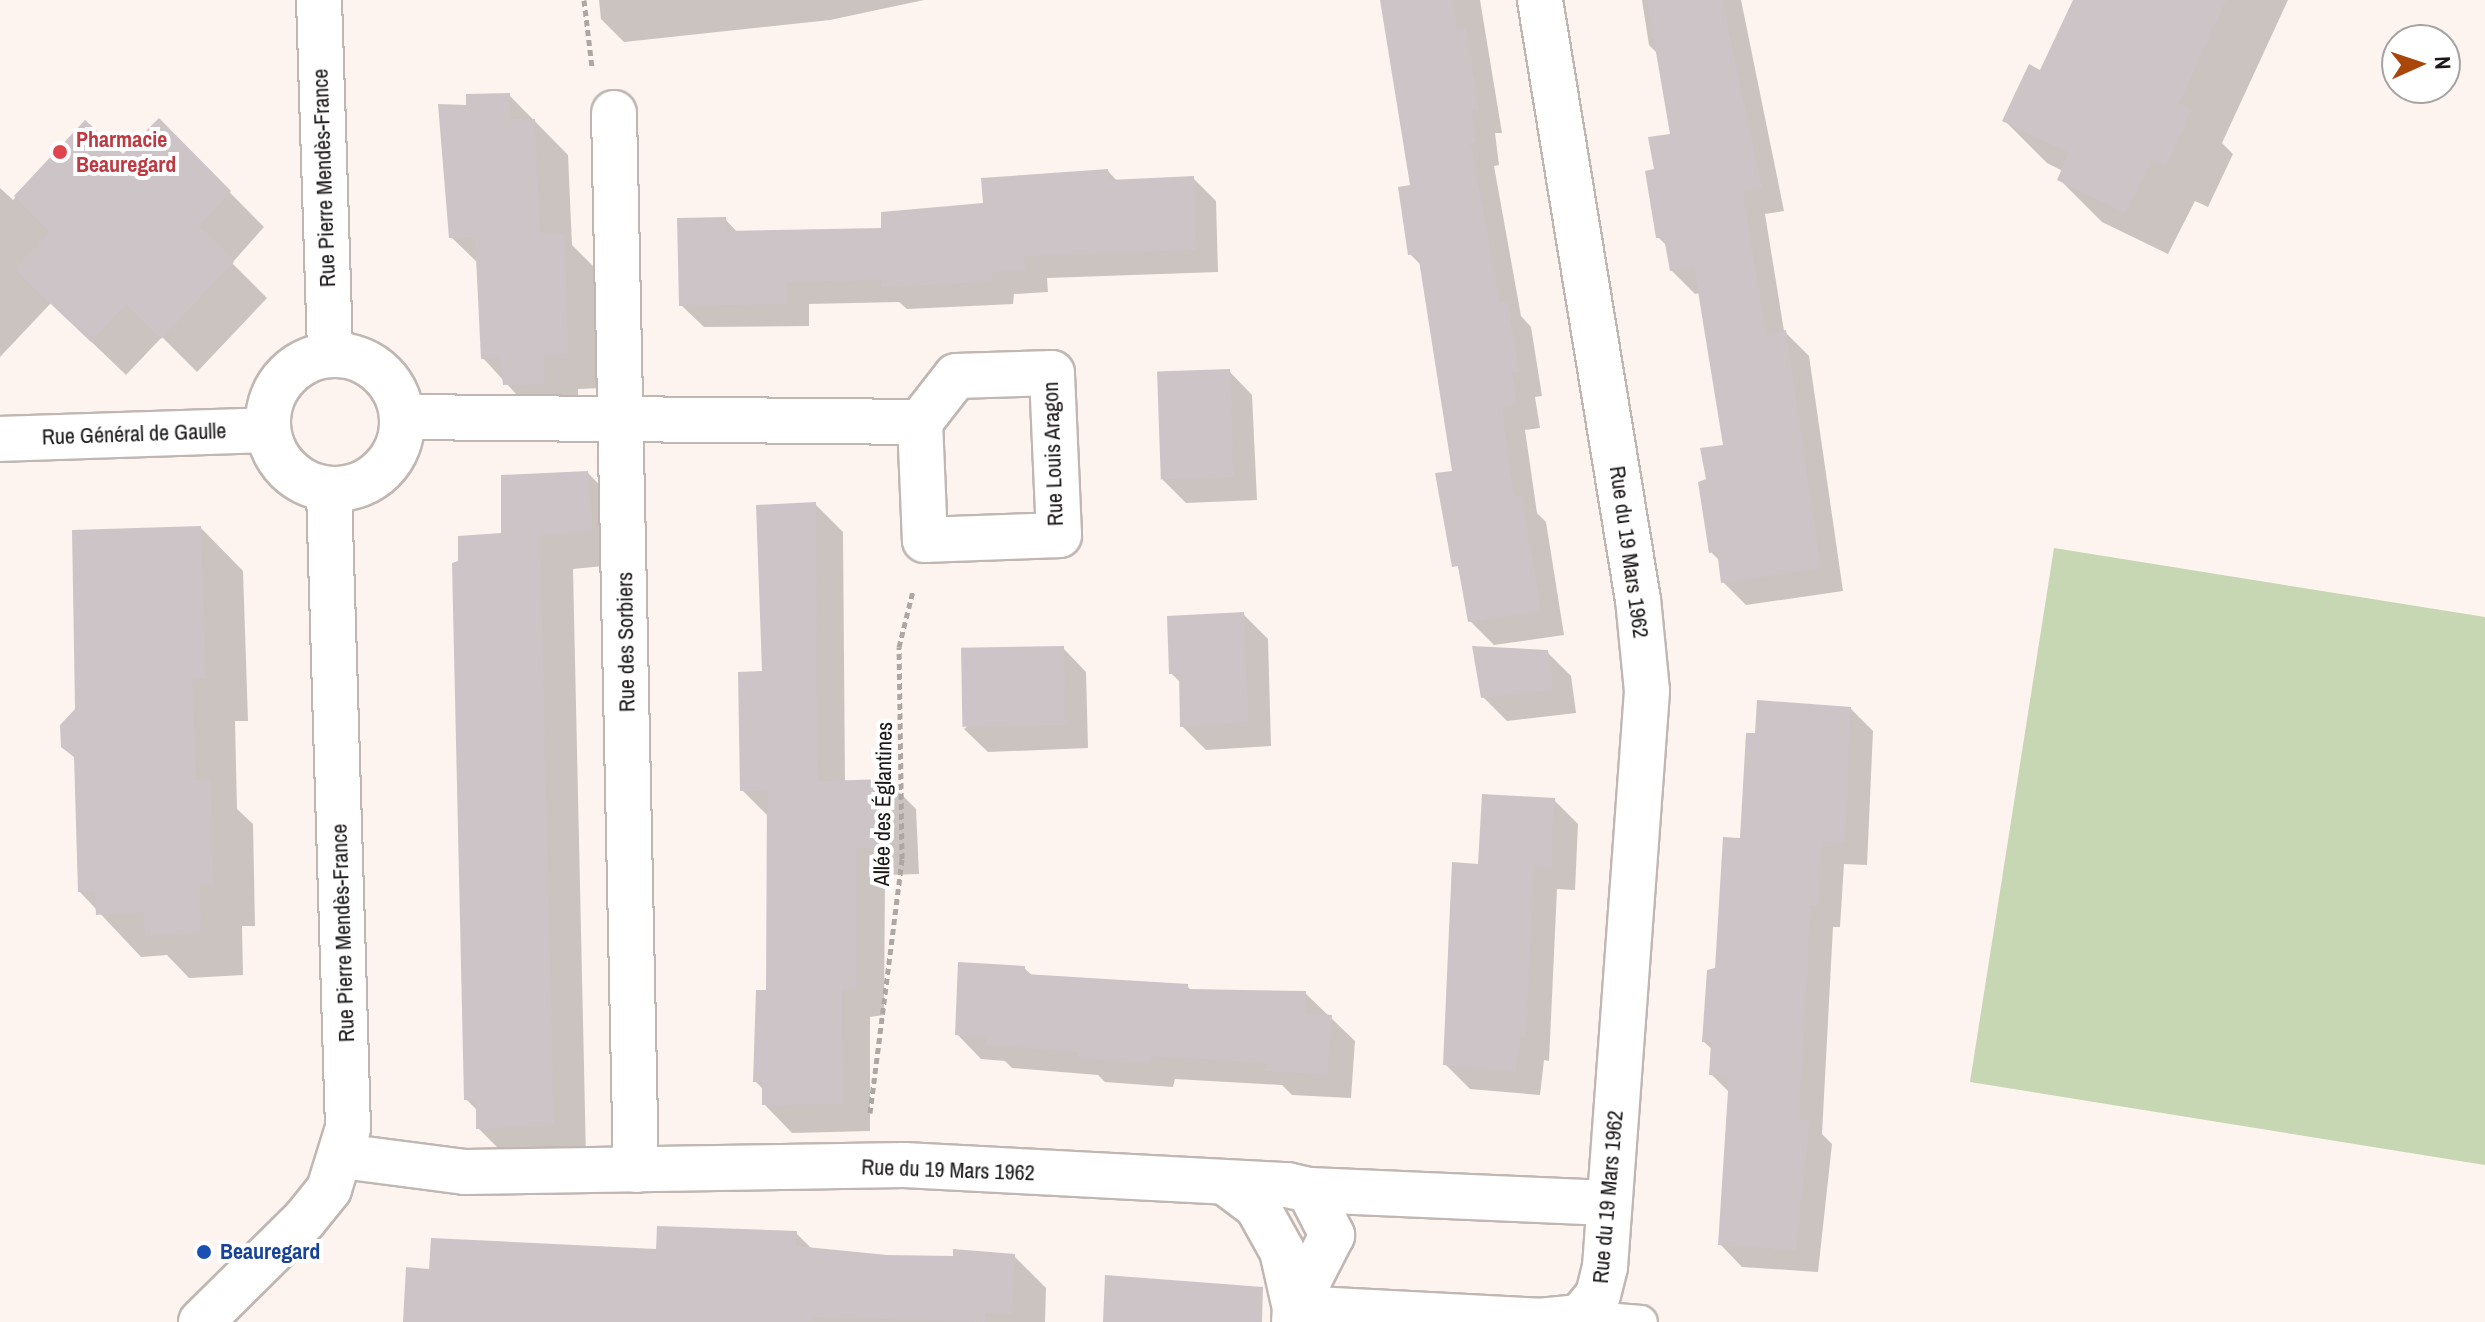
<!DOCTYPE html>
<meta charset="utf-8">
<style>
body{margin:0}
#map{position:relative;width:2485px;height:1322px;overflow:hidden;background:#fdf4f0;font-family:"Archivo Narrow",sans-serif}
div>[style]{position:absolute}
.green>*{inset:0;background:#c7d7b3}
.shadow>*{inset:0;background:#0003}
.building>*{inset:0;background:#cdc4c8;transform-origin:0 0}
.path>*{height:5px;margin-top:-2.5px;transform-origin:0;background:repeating-linear-gradient(90deg,#ada7a4 0 6px,transparent 0 10px)}
.roads{filter:drop-shadow(2px 0 #c0b7b3) drop-shadow(-2px 0 #c0b7b3) drop-shadow(0 2px #c0b7b3) drop-shadow(0 -2px #c0b7b3)}
.lane>*{height:32px;margin:-16px;padding:0 16px;transform-origin:16px;border-radius:16px;background:#fff}
.street>*{height:44px;margin:-22px;padding:0 22px;transform-origin:22px;border-radius:22px;background:#fff}
.street>.ring{margin:-22px;padding:0;box-sizing:content-box;background:none;border:44px solid #fff;border-radius:50%}
.dots>*{width:22px;height:22px;translate:-50% -50%;box-sizing:border-box;border:4px solid #fff;border-radius:50%}
span{translate:-50% -50%;white-space:nowrap;text-align:center;line-height:1.15;-webkit-text-stroke:8px #fff;paint-order:stroke}
.health-label{font-size:22px;color:#be3a42;font-weight:700}
.left{translate:0 -50%;text-align:left}
.street-label{font-size:22px;color:#1b1817}
.transit-label{font-size:22px;color:#164399;font-weight:700}
.north{position:absolute;left:2381px;top:24px;width:80px;height:80px;box-sizing:border-box;background:#fff;border:2px solid #a4a3a2;border-radius:50%;rotate:87deg;font-size:22px;font-weight:700;line-height:32px;text-align:center;color:#1b1817}
.north::after{content:'';display:block;margin:auto;width:28px;height:36px;background:#a9470b;clip-path:polygon(50% 0,100% 100%,50% 72%,0 100%)}
</style>
<div id="map">
<div class="green">
<i style="clip-path:polygon(2054px 548px,2485px 617px,2485px 1165px,1970px 1082px)"></i>
</div>
<div class="shadow">
<i style="clip-path:polygon(599px 0,924px 0,830px 20px,624px 42px,601px 19px)"></i>
<i style="clip-path:polygon(1381px 0,1480px 0,1502px 133px,1495px 133px,1499px 165px,1494px 166px,1521px 316px,1531px 327px,1542px 396px,1535px 397px,1540px 428px,1525px 430px,1537px 513px,1546px 522px,1564px 635px,1494px 645px,1470px 621px,1438px 475px,1454px 472px,1422px 266px,1410px 254px,1413px 187px)"></i>
<i style="clip-path:polygon(1642px 0,1741px 0,1784px 211px,1765px 214px,1784px 331px,1809px 356px,1843px 591px,1746px 605px,1723px 582px,1720px 561px,1711px 552px,1709px 481px,1726px 446px,1700px 293px,1695px 294px,1671px 270px,1667px 246px,1658px 237px,1656px 171px,1672px 135px,1658px 54px,1649px 45px)"></i>
<i style="clip-path:polygon(2075px 0,2288px 0,2222px 143px,2233px 154px,2208px 207px,2195px 201px,2168px 254px,2102px 222px,2059px 179px,2063px 171px,2047px 163px,2005px 121px,2041px 72px)"></i>
<i style="clip-path:polygon(509px 95px,568px 155px,572px 245px,598px 271px,602px 388px,578px 389px,578px 418px,539px 419px,483px 358px,479px 264px,451px 237px,468px 107px)"></i>
<i style="clip-path:polygon(159px 121px,264px 227px,232px 263px,267px 298px,197px 372px,162px 337px,126px 375px,51px 303px,0 357px,0 188px,13px 200px,85px 123px,123px 157px)"></i>
<i style="clip-path:polygon(1108px 171px,1118px 182px,1193px 178px,1216px 201px,1218px 272px,1047px 278px,1048px 292px,1014px 294px,1013px 304px,907px 309px,899px 302px,809px 304px,809px 326px,704px 327px,681px 305px,725px 219px,738px 233px,883px 230px)"></i>
<i style="clip-path:polygon(1229px 371px,1252px 395px,1257px 500px,1186px 503px,1163px 480px)"></i>
<i style="clip-path:polygon(588px 473px,621px 507px,624px 564px,573px 569px,586px 1157px,511px 1161px,478px 1128px,478px 1111px,466px 1099px,503px 535px)"></i>
<i style="clip-path:polygon(815px 504px,843px 532px,845px 782px,888px 781px,916px 809px,919px 874px,885px 875px,884px 1015px,870px 1017px,870px 1131px,792px 1133px,764px 1104px,764px 1090px,755px 1081px,768px 992px,769px 817px,742px 790px,764px 673px)"></i>
<i style="clip-path:polygon(201px 528px,243px 571px,248px 721px,235px 721px,237px 809px,253px 824px,255px 926px,242px 926px,243px 975px,189px 978px,167px 955px,141px 957px,80px 892px,76px 759px,63px 746px,77px 709px)"></i>
<i style="clip-path:polygon(1243px 614px,1268px 639px,1271px 746px,1206px 750px,1182px 726px,1181px 683px,1171px 673px)"></i>
<i style="clip-path:polygon(1063px 648px,1086px 672px,1088px 748px,988px 752px,964px 729px)"></i>
<i style="clip-path:polygon(1547px 652px,1571px 676px,1576px 713px,1507px 721px,1483px 697px)"></i>
<i style="clip-path:polygon(1850px 708px,1873px 731px,1867px 865px,1844px 864px,1840px 927px,1833px 927px,1822px 1134px,1832px 1144px,1818px 1272px,1742px 1267px,1720px 1244px,1730px 1093px,1711px 1074px,1713px 1050px,1704px 1042px,1717px 970px,1742px 840px)"></i>
<i style="clip-path:polygon(1554px 800px,1578px 824px,1575px 890px,1557px 889px,1549px 1061px,1544px 1060px,1540px 1095px,1470px 1089px,1445px 1064px,1480px 866px)"></i>
<i style="clip-path:polygon(1024px 968px,1034px 977px,1187px 986px,1193px 992px,1305px 993px,1355px 1041px,1351px 1098px,1292px 1095px,1282px 1085px,1175px 1079px,1173px 1087px,1105px 1082px,1098px 1075px,1012px 1068px,1005px 1061px,981px 1059px,957px 1034px)"></i>
<i style="clip-path:polygon(796px 1233px,813px 1250px,887px 1257px,1014px 1256px,1046px 1288px,1045px 1322px,405px 1322px,431px 1271px,657px 1251px)"></i>
</div>
<div class="building">
<i style="clip-path:polygon(1380px 0,1453px 0,1457px 29px,1466px 28px,1479px 110px,1472px 110px,1476px 142px,1471px 143px,1500px 302px,1508px 301px,1519px 372px,1512px 373px,1517px 404px,1502px 407px,1514px 495px,1522px 496px,1541px 611px,1468px 622px,1458px 566px,1452px 567px,1435px 473px,1452px 471px,1418px 254px,1408px 255px,1398px 187px,1410px 185px)"></i>
<i style="clip-path:polygon(1647px 0,1722px 0,1762px 188px,1743px 191px,1766px 334px,1786px 330px,1821px 568px,1721px 583px,1717px 551px,1709px 553px,1698px 482px,1706px 479px,1700px 448px,1723px 445px,1694px 267px,1670px 271px,1664px 238px,1656px 238px,1645px 171px,1654px 169px,1648px 137px,1670px 134px)"></i>
<i style="clip-path:polygon(2073px 0,2226px 0,2179px 103px,2192px 110px,2166px 166px,2152px 160px,2125px 213px,2057px 180px,2069px 153px,2002px 121px,2029px 64px,2040px 70px)"></i>
<i style="clip-path:polygon(510px 93px,510px 119px,535px 119px,540px 233px,565px 234px,568px 354px,544px 355px,545px 384px,503px 385px,500px 357px,481px 359px,475px 237px,449px 238px,438px 104px,466px 105px,466px 94px)"></i>
<i style="clip-path:polygon(159px 118px,231px 191px,199px 227px,234px 262px,161px 339px,126px 304px,91px 342px,15px 270px,50px 232px,14px 196px,85px 120px,123px 154px)"></i>
<i style="clip-path:polygon(1108px 169px,1109px 180px,1194px 176px,1196px 250px,1025px 256px,1026px 270px,992px 272px,991px 282px,882px 287px,882px 280px,787px 282px,787px 304px,679px 306px,677px 218px,726px 217px,726px 231px,881px 228px,881px 212px,983px 203px,981px 178px)"></i>
<i style="left:1230px;top:369px;width:108px;height:73px;rotate:88deg"></i>
<i style="clip-path:polygon(588px 471px,592px 531px,540px 536px,554px 1125px,476px 1129px,476px 1100px,464px 1100px,452px 563px,458px 561px,458px 536px,501px 533px,501px 475px)"></i>
<i style="clip-path:polygon(816px 502px,818px 781px,889px 779px,891px 847px,857px 848px,857px 988px,842px 990px,843px 1104px,762px 1105px,762px 1082px,753px 1082px,756px 990px,766px 990px,767px 791px,740px 791px,738px 672px,762px 671px,756px 505px)"></i>
<i style="clip-path:polygon(201px 526px,206px 679px,193px 679px,196px 780px,211px 779px,213px 884px,200px 884px,201px 933px,145px 936px,144px 912px,96px 915px,95px 892px,78px 892px,74px 757px,61px 747px,60px 725px,75px 709px,72px 530px)"></i>
<i style="clip-path:polygon(1244px 612px,1248px 722px,1180px 727px,1179px 674px,1169px 674px,1167px 616px)"></i>
<i style="left:1064px;top:646px;width:79px;height:103px;rotate:89deg"></i>
<i style="clip-path:polygon(1472px 646px,1548px 650px,1553px 690px,1481px 698px)"></i>
<i style="clip-path:polygon(1757px 700px,1851px 707px,1845px 843px,1822px 842px,1818px 905px,1811px 905px,1799px 1119px,1810px 1120px,1796px 1250px,1718px 1245px,1729px 1076px,1709px 1075px,1711px 1043px,1702px 1042px,1707px 970px,1715px 968px,1723px 837px,1740px 838px,1746px 733px,1755px 733px)"></i>
<i style="clip-path:polygon(1482px 794px,1555px 798px,1551px 867px,1534px 866px,1526px 1037px,1520px 1037px,1516px 1072px,1443px 1065px,1452px 862px,1478px 864px)"></i>
<i style="clip-path:polygon(958px 962px,1025px 966px,1025px 974px,1188px 984px,1188px 989px,1306px 991px,1305px 1013px,1332px 1015px,1328px 1075px,1265px 1071px,1267px 1063px,1151px 1056px,1149px 1064px,1079px 1058px,1078px 1052px,986px 1045px,985px 1038px,955px 1035px)"></i>
<i style="clip-path:polygon(657px 1226px,797px 1231px,796px 1246px,887px 1255px,953px 1256px,953px 1249px,1015px 1254px,1012px 1314px,986px 1313px,985px 1322px,812px 1317px,812px 1322px,403px 1322px,406px 1267px,429px 1269px,431px 1238px,656px 1249px)"></i>
<i style="clip-path:polygon(1105px 1275px,1263px 1287px,1262px 1322px,1103px 1322px)"></i>
</div>
<div class="path">
<i style="left:584px;top:0;width:67px;rotate:83.2deg"></i>
<i style="left:870px;top:1113px;width:256px;rotate:-82.8deg"></i>
<i style="left:902px;top:859px;width:212px;rotate:-90.8deg"></i>
<i style="left:899px;top:647px;width:58px;rotate:-76deg"></i>
</div>
<div class="roads">
<div class="lane">
<i style="left:1580px;top:1317px;width:61px;rotate:4.7deg"></i>
</div>
<div class="street">
<i style="left:319px;top:0;width:355px;rotate:88.2deg"></i>
<i style="left:614px;top:113px;width:1057px;rotate:88.81deg"></i>
<i class="ring" style="left:268px;top:355px;width:90px;height:90px"></i>
<i style="left:402px;top:417px;width:518px;rotate:0.55deg"></i>
<i style="left:920px;top:422px;width:118px;rotate:87.6deg"></i>
<i style="left:925px;top:540px;width:134px;rotate:-2.1deg"></i>
<i style="left:1059px;top:535px;width:162px;rotate:-92.5deg"></i>
<i style="left:1052px;top:373px;width:96px;rotate:178.2deg"></i>
<i style="left:956px;top:376px;width:58px;rotate:128deg"></i>
<i style="left:0;top:439px;width:268px;rotate:-1.9deg"></i>
<i style="left:342px;top:1156px;width:124px;rotate:7.4deg"></i>
<i style="left:465px;top:1172px;width:439px;rotate:-0.9deg"></i>
<i style="left:904px;top:1165px;width:384px;rotate:3deg"></i>
<i style="left:1287px;top:1185px;width:23px;rotate:13deg"></i>
<i style="left:1309px;top:1190px;width:51px;rotate:62.9deg"></i>
<i style="left:1332px;top:1235px;width:82px;rotate:116.9deg"></i>
<i style="left:1295px;top:1308px;width:14px;rotate:94deg"></i>
<i style="left:1226px;top:1183px;width:39px;rotate:37deg"></i>
<i style="left:1257px;top:1206px;width:51px;rotate:60.9deg"></i>
<i style="left:1282px;top:1251px;width:58px;rotate:77.2deg"></i>
<i style="left:1295px;top:1308px;width:244px;rotate:3deg"></i>
<i style="left:1539px;top:1321px;width:41px;rotate:-5.6deg"></i>
<i style="left:1580px;top:1317px;width:28px;rotate:-51deg"></i>
<i style="left:1598px;top:1295px;width:29px;rotate:-76deg"></i>
<i style="left:1605px;top:1267px;width:578px;rotate:-85.83deg"></i>
<i style="left:1647px;top:691px;width:91px;rotate:-95.6deg"></i>
<i style="left:1638px;top:600px;width:608px;rotate:-99.28deg"></i>
<i style="left:1309px;top:1190px;width:300px;rotate:2.5deg"></i>
<i style="left:201px;top:1322px;width:146px;rotate:-44.7deg"></i>
<i style="left:305px;top:1219px;width:38px;rotate:-51deg"></i>
<i style="left:329px;top:1189px;width:64px;rotate:-72.7deg"></i>
<i style="left:348px;top:1128px;width:638px;rotate:-91.71deg"></i>
</div>
</div>
<div class="dots">
<i style="left:60px;top:152px;background:#e0444e"></i>
<i style="left:204px;top:1252px;background:#1a4fb4"></i>
</div>
<div class="health-label">
<span class="left" style="left:76px;top:152px">Pharmacie<br>Beauregard</span>
</div>
<div class="street-label">
<span style="left:324px;top:178px;rotate:-92deg">Rue Pierre Mendès-France</span>
<span style="left:134px;top:434px;rotate:-2deg">Rue Général de Gaulle</span>
<span style="left:1053px;top:454px;rotate:-92deg">Rue Louis Aragon</span>
<span style="left:1629px;top:552px;rotate:82deg">Rue du 19 Mars 1962</span>
<span style="left:626px;top:642px;rotate:-91deg">Rue des Sorbiers</span>
<span style="left:883px;top:804px;rotate:-89deg">Allée des Églantines</span>
<span style="left:343px;top:933px;rotate:-92deg">Rue Pierre Mendès-France</span>
<span style="left:948px;top:1170px;rotate:2deg">Rue du 19 Mars 1962</span>
<span style="left:1608px;top:1197px;rotate:-85deg">Rue du 19 Mars 1962</span>
</div>
<div class="transit-label">
<span class="left" style="left:220px;top:1252px">Beauregard</span>
</div>
<div class="north">N</div>
</div>
